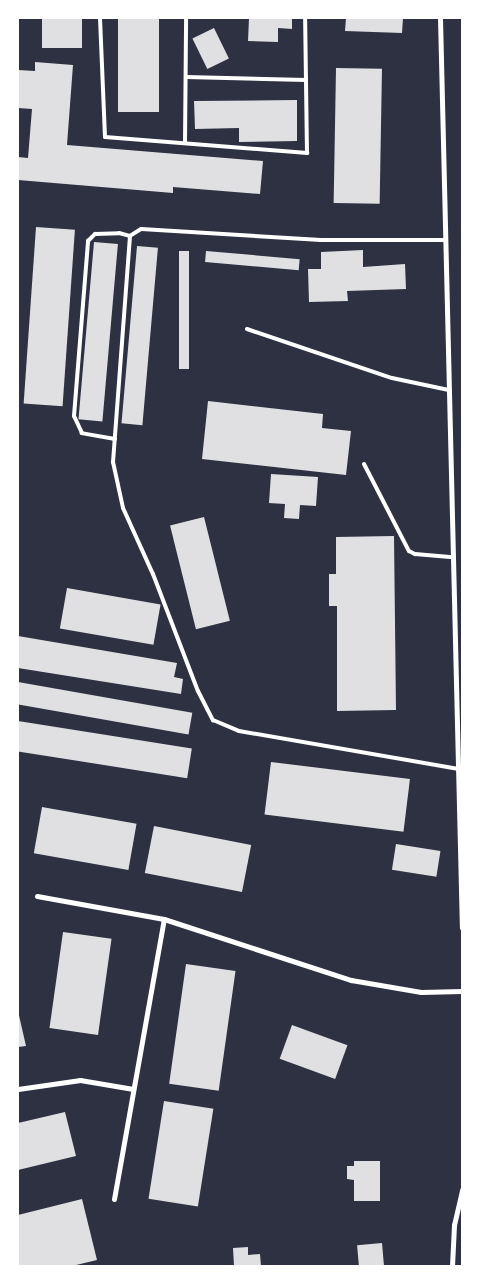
<!DOCTYPE html>
<style>
body{margin:0}
#map{position:relative;width:480px;height:1284px;overflow:hidden;background:#2d3142;font-family:"Open Sans",sans-serif}
div>[style]{position:absolute}
.building>*{inset:0;background:#e0e0e3;transform-origin:0 0}
.service>*{height:4px;margin:-2px;padding:0 2px;transform-origin:2px;border-radius:2px;background:#fff}
.minor>*{height:5px;margin:-2.5px;padding:0 2.5px;transform-origin:2.5px;border-radius:2.5px;background:#fff}
span{translate:-50% -50%;white-space:nowrap;text-align:center;line-height:1.15;-webkit-text-stroke:4px #fff;paint-order:stroke}
.frame{position:absolute;inset:0;border:19px solid #fff;pointer-events:none}
</style>
<div id="map">
<div class="building">
<i style="left:42px;top:18px;width:40px;height:30px"></i>
<i style="left:118px;top:18px;width:41px;height:94px"></i>
<i style="clip-path:polygon(249px 18px,292px 18px,292px 29px,278px 28px,278px 42px,248px 41px)"></i>
<i style="clip-path:polygon(346px 18px,403px 18px,402px 33px,345px 31px)"></i>
<i style="left:214px;top:28px;width:34px;height:24px;rotate:64deg"></i>
<i style="clip-path:polygon(35px 62px,73px 65px,67px 145px,263px 161px,260px 194px,173px 187px,173px 193px,18px 180px,18px 157px,28px 158px,32px 109px,18px 108px,18px 70px,35px 71px)"></i>
<i style="left:336px;top:68px;width:46px;height:135px;rotate:1deg"></i>
<i style="clip-path:polygon(297px 100px,297px 141px,239px 142px,239px 128px,195px 129px,194px 101px)"></i>
<i style="left:36px;top:227px;width:39px;height:177px;rotate:4deg"></i>
<i style="left:94px;top:242px;width:24px;height:178px;rotate:5deg"></i>
<i style="left:137px;top:246px;width:21px;height:178px;rotate:5deg"></i>
<i style="clip-path:polygon(363px 250px,363px 267px,405px 264px,406px 289px,347px 291px,348px 301px,309px 302px,308px 269px,321px 269px,321px 252px)"></i>
<i style="left:179px;top:251px;width:10px;height:118px"></i>
<i style="left:206px;top:251px;width:94px;height:11px;rotate:5deg"></i>
<i style="clip-path:polygon(208px 401px,323px 414px,322px 428px,351px 431px,346px 475px,202px 459px)"></i>
<i style="clip-path:polygon(271px 474px,318px 477px,316px 506px,300px 505px,299px 519px,284px 518px,285px 504px,269px 503px)"></i>
<i style="left:204px;top:517px;width:107px;height:35px;rotate:76deg"></i>
<i style="clip-path:polygon(394px 536px,396px 710px,337px 711px,337px 606px,329px 606px,329px 574px,336px 574px,336px 537px)"></i>
<i style="left:67px;top:588px;width:95px;height:41px;rotate:10deg"></i>
<i style="clip-path:polygon(18px 636px,177px 663px,174px 677px,183px 679px,181px 694px,18px 668px)"></i>
<i style="left:18px;top:682px;width:177px;height:22px;rotate:10deg"></i>
<i style="left:18px;top:721px;width:176px;height:30px;rotate:9deg"></i>
<i style="left:271px;top:762px;width:140px;height:53px;rotate:7deg"></i>
<i style="left:42px;top:807px;width:96px;height:47px;rotate:10deg"></i>
<i style="left:154px;top:826px;width:99px;height:48px;rotate:11deg"></i>
<i style="left:396px;top:844px;width:45px;height:26px;rotate:9deg"></i>
<i style="left:63px;top:932px;width:49px;height:97px;rotate:8deg"></i>
<i style="left:186px;top:964px;width:50px;height:121px;rotate:8deg"></i>
<i style="clip-path:polygon(18px 1011px,26px 1046px,18px 1047px)"></i>
<i style="left:292px;top:1025px;width:59px;height:36px;rotate:20deg"></i>
<i style="left:164px;top:1101px;width:50px;height:99px;rotate:9deg"></i>
<i style="clip-path:polygon(65px 1112px,76px 1156px,18px 1170px,18px 1123px)"></i>
<i style="clip-path:polygon(354px 1161px,380px 1161px,380px 1201px,354px 1201px,354px 1180px,347px 1179px,347px 1166px,354px 1166px)"></i>
<i style="clip-path:polygon(82px 1199px,97px 1260px,72px 1266px,18px 1266px,18px 1215px)"></i>
<i style="left:382px;top:1243px;width:23px;height:25px;rotate:85deg"></i>
<i style="clip-path:polygon(248px 1247px,248px 1255px,260px 1254px,261px 1266px,234px 1266px,233px 1248px)"></i>
</div>
<div class="service">
<i style="left:100px;top:18px;width:119px;rotate:87.6deg"></i>
<i style="left:105px;top:137px;width:203px;rotate:4.5deg"></i>
<i style="left:307px;top:153px;width:135px;rotate:-90.8deg"></i>
<i style="left:186px;top:77px;width:120px;rotate:1.4deg"></i>
<i style="left:185px;top:143px;width:125px;rotate:-89.5deg"></i>
<i style="left:446px;top:240px;width:125px;rotate:180deg"></i>
<i style="left:321px;top:240px;width:180px;rotate:-176.5deg"></i>
<i style="left:141px;top:229px;width:13px;rotate:148deg"></i>
<i style="left:130px;top:236px;width:227px;rotate:94.3deg"></i>
<i style="left:113px;top:462px;width:47px;rotate:77.7deg"></i>
<i style="left:123px;top:508px;width:72px;rotate:65.6deg"></i>
<i style="left:153px;top:574px;width:125px;rotate:69deg"></i>
<i style="left:198px;top:691px;width:33px;rotate:63deg"></i>
<i style="left:213px;top:720px;width:28px;rotate:23deg"></i>
<i style="left:239px;top:731px;width:223px;rotate:9.8deg"></i>
<i style="left:247px;top:329px;width:153px;rotate:18.7deg"></i>
<i style="left:392px;top:378px;width:58px;rotate:11.9deg"></i>
<i style="left:115px;top:439px;width:34px;rotate:-170deg"></i>
<i style="left:82px;top:433px;width:19px;rotate:-115deg"></i>
<i style="left:74px;top:416px;width:176px;rotate:-85.4deg"></i>
<i style="left:88px;top:241px;width:10px;rotate:-45deg"></i>
<i style="left:95px;top:234px;width:24px;rotate:-2deg"></i>
<i style="left:119px;top:233px;width:11px;rotate:15deg"></i>
<i style="left:364px;top:464px;width:98px;rotate:62.7deg"></i>
<i style="left:409px;top:551px;width:7px;rotate:27deg"></i>
<i style="left:415px;top:554px;width:38px;rotate:5deg"></i>
</div>
<div class="minor">
<i style="left:440px;top:18px;width:910px;rotate:88.62deg"></i>
<i style="left:37px;top:896px;width:129px;rotate:10.3deg"></i>
<i style="left:164px;top:919px;width:197px;rotate:18.1deg"></i>
<i style="left:351px;top:980px;width:71px;rotate:9.7deg"></i>
<i style="left:421px;top:992px;width:41px;rotate:-1.4deg"></i>
<i style="left:18px;top:1089px;width:63px;rotate:-8.3deg"></i>
<i style="left:80px;top:1080px;width:54px;rotate:9.6deg"></i>
<i style="left:114px;top:1199px;width:284px;rotate:-79.9deg"></i>
<i style="left:452px;top:1266px;width:41px;rotate:-87.2deg"></i>
<i style="left:454px;top:1225px;width:37px;rotate:-77deg"></i>
</div>
<div class="frame"></div>
</div>
